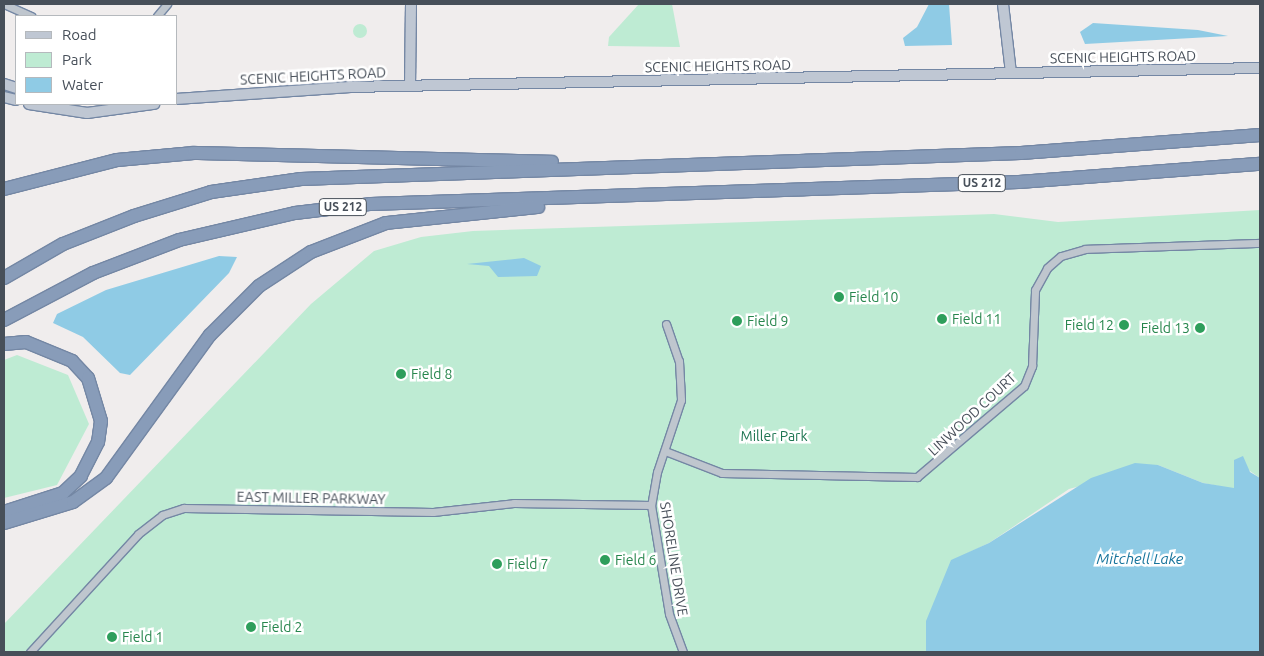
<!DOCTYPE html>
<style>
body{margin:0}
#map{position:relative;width:1264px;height:656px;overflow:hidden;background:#f0eded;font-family:Ubuntu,sans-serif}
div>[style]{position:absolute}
.green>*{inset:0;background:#beebd3}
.round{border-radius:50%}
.water>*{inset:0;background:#8fcbe5}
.roads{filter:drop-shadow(1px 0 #7487a4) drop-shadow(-1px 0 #7487a4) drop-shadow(0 1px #7487a4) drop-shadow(0 -1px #7487a4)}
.street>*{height:7px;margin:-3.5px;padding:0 3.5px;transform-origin:3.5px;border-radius:3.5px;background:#bfc6ce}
.secondary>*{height:10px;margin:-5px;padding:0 5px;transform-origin:5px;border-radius:5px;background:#bfc7d3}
.highway>*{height:12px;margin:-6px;padding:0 6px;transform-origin:6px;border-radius:6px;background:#889cb9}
.dots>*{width:14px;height:14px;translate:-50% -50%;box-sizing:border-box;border:2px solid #fff;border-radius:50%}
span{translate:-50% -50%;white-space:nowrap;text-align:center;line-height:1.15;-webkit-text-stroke:5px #fff;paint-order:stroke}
.shield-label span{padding:1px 4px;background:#fff;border:1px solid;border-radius:4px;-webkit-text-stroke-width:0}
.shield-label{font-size:12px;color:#474f59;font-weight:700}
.street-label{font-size:14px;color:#474f59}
.leisure-label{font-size:14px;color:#27864d}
.left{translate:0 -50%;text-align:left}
.right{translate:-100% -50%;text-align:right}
.park-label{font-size:14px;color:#1d7551}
.water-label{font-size:15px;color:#17749c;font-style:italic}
.frame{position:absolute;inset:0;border:5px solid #474f59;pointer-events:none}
.legend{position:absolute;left:15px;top:15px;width:162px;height:90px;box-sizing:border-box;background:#fff;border:1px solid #b5b9bd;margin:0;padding:6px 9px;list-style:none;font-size:15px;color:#474f59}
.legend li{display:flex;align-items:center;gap:10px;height:25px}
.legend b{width:25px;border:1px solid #b5b9bd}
</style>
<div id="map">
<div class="green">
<i style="clip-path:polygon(639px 4px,672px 4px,680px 47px,608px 46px,609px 37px)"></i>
<i class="round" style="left:353px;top:24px;width:14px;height:14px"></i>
<i style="clip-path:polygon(1260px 210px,1260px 478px,1234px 460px,1234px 489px,1203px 483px,1158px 465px,1069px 489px,989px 543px,951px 561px,926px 652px,4px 652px,4px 624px,311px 304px,374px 251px,421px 237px,473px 231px,994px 214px,1058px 222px)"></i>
<i style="clip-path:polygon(17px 355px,68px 375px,89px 424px,57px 485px,4px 498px,4px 360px)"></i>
</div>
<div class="water">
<i style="clip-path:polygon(929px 4px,949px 4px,952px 45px,905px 46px,903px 38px,917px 27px)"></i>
<i style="clip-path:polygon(1093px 23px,1198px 30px,1228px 36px,1085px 44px,1080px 32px)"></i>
<i style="clip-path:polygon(219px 256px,237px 257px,229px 273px,130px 375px,120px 373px,83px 337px,53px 323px,57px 314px,106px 290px)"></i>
<i style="clip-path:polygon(524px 258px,541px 266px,537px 276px,498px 277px,489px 266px,467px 264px)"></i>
<i style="clip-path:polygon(1243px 456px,1250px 472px,1260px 478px,1260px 652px,926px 652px,926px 621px,951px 560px,989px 543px,1091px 478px,1135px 463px,1158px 465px,1203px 483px,1234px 488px,1234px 460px)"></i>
</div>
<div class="roads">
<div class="street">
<i style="left:4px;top:4px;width:30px;rotate:24deg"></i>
<i style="left:157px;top:16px;width:16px;rotate:-50deg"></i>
<i style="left:666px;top:324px;width:39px;rotate:71deg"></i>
<i style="left:679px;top:361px;width:39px;rotate:87deg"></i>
<i style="left:681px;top:400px;width:76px;rotate:108.4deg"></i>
<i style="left:657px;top:472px;width:34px;rotate:100deg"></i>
<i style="left:651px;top:505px;width:110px;rotate:80.6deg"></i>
<i style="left:669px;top:614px;width:40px;rotate:69.8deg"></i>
<i style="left:665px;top:451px;width:61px;rotate:21.1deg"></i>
<i style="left:722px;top:473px;width:195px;rotate:1.2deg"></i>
<i style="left:917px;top:477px;width:140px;rotate:-40.4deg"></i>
<i style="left:1024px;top:386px;width:22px;rotate:-68deg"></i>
<i style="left:1032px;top:366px;width:76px;rotate:-87.7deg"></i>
<i style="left:1035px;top:290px;width:25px;rotate:-61deg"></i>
<i style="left:1047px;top:268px;width:18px;rotate:-41deg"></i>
<i style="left:1061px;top:256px;width:25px;rotate:-16deg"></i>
<i style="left:1085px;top:249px;width:175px;rotate:-2deg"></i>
<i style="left:30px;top:652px;width:160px;rotate:-47.5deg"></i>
<i style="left:138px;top:534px;width:31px;rotate:-38deg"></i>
<i style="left:162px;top:515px;width:23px;rotate:-18deg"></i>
<i style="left:184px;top:508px;width:249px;rotate:0.9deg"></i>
<i style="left:433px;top:512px;width:81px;rotate:-6.3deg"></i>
<i style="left:514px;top:503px;width:137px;rotate:0.8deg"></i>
</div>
<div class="secondary">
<i style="left:1003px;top:4px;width:69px;rotate:83.4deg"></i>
<i style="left:4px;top:84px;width:13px;rotate:18deg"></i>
<i style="left:410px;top:86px;width:82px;rotate:-89.3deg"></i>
<i style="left:4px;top:97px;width:12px;rotate:14deg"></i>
<i style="left:176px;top:99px;width:175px;rotate:-3.9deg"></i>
<i style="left:351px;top:87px;width:909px;rotate:-1.2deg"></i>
<i style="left:29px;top:104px;width:59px;rotate:8.8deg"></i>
<i style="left:87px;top:113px;width:68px;rotate:-7.7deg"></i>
</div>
<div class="highway">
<i style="left:4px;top:189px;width:117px;rotate:-14.4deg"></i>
<i style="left:117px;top:160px;width:77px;rotate:-5.2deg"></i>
<i style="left:194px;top:153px;width:358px;rotate:1.4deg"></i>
<i style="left:4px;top:278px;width:68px;rotate:-30deg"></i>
<i style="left:63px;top:244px;width:76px;rotate:-21.5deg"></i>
<i style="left:134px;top:216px;width:81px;rotate:-17.3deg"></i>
<i style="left:211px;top:192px;width:91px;rotate:-8.2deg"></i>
<i style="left:301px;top:179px;width:720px;rotate:-2.07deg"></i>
<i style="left:1021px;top:153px;width:240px;rotate:-4.3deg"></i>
<i style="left:4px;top:320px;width:101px;rotate:-27.8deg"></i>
<i style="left:93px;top:273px;width:92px;rotate:-21deg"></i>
<i style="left:179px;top:240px;width:119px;rotate:-13.1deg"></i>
<i style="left:295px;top:213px;width:77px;rotate:-6.8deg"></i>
<i style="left:371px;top:204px;width:648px;rotate:-1.94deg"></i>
<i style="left:1019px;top:182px;width:242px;rotate:-4.3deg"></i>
<i style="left:4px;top:344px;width:22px;rotate:-5deg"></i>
<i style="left:26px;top:342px;width:50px;rotate:22.4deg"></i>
<i style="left:72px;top:361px;width:23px;rotate:47deg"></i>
<i style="left:88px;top:378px;width:45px;rotate:73.2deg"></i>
<i style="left:101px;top:421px;width:21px;rotate:98deg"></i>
<i style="left:98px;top:442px;width:38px;rotate:117deg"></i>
<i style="left:81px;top:476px;width:25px;rotate:137deg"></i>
<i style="left:63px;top:493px;width:62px;rotate:162.1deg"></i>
<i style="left:4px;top:523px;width:72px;rotate:-16.9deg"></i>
<i style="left:73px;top:502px;width:41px;rotate:-36deg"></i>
<i style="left:106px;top:478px;width:177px;rotate:-54deg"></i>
<i style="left:210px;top:335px;width:69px;rotate:-45deg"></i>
<i style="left:259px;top:286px;width:62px;rotate:-33.2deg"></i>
<i style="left:311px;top:252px;width:80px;rotate:-21.1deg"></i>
<i style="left:386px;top:223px;width:153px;rotate:-6deg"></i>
</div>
</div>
<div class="dots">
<i style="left:839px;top:297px;background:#2e9e5b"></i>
<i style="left:942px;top:319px;background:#2e9e5b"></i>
<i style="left:737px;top:321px;background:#2e9e5b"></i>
<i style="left:1124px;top:325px;background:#2e9e5b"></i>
<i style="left:1200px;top:328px;background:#2e9e5b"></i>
<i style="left:401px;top:374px;background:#2e9e5b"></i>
<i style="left:605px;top:560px;background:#2e9e5b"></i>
<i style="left:497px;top:564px;background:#2e9e5b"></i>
<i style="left:251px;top:627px;background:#2e9e5b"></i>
<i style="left:112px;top:637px;background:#2e9e5b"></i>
</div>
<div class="shield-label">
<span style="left:982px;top:183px">US 212</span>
<span style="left:343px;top:207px">US 212</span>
</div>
<div class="street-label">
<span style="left:1123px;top:57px;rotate:-1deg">SCENIC HEIGHTS ROAD</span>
<span style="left:718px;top:66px;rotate:-1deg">SCENIC HEIGHTS ROAD</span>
<span style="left:313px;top:76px;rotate:-3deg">SCENIC HEIGHTS ROAD</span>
<span style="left:972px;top:414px;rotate:-43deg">LINWOOD COURT</span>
<span style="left:311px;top:498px;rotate:1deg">EAST MILLER PARKWAY</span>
<span style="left:674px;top:559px;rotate:81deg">SHORELINE DRIVE</span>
</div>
<div class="leisure-label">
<span class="left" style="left:849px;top:297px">Field 10</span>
<span class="left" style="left:952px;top:319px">Field 11</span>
<span class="left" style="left:747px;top:321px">Field 9</span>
<span class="right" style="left:1114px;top:325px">Field 12</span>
<span class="right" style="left:1190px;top:328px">Field 13</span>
<span class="left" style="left:411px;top:374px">Field 8</span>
<span class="left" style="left:615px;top:560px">Field 6</span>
<span class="left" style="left:507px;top:564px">Field 7</span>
<span class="left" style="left:261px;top:627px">Field 2</span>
<span class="left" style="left:122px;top:637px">Field 1</span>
</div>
<div class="park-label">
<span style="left:774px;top:436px">Miller Park</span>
</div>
<div class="water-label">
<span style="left:1140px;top:559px">Mitchell Lake</span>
</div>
<div class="frame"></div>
<ul class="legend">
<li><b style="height:6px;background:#bfc7d3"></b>Road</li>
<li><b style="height:14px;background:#beebd3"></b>Park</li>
<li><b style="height:14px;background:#8fcbe5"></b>Water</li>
</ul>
</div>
